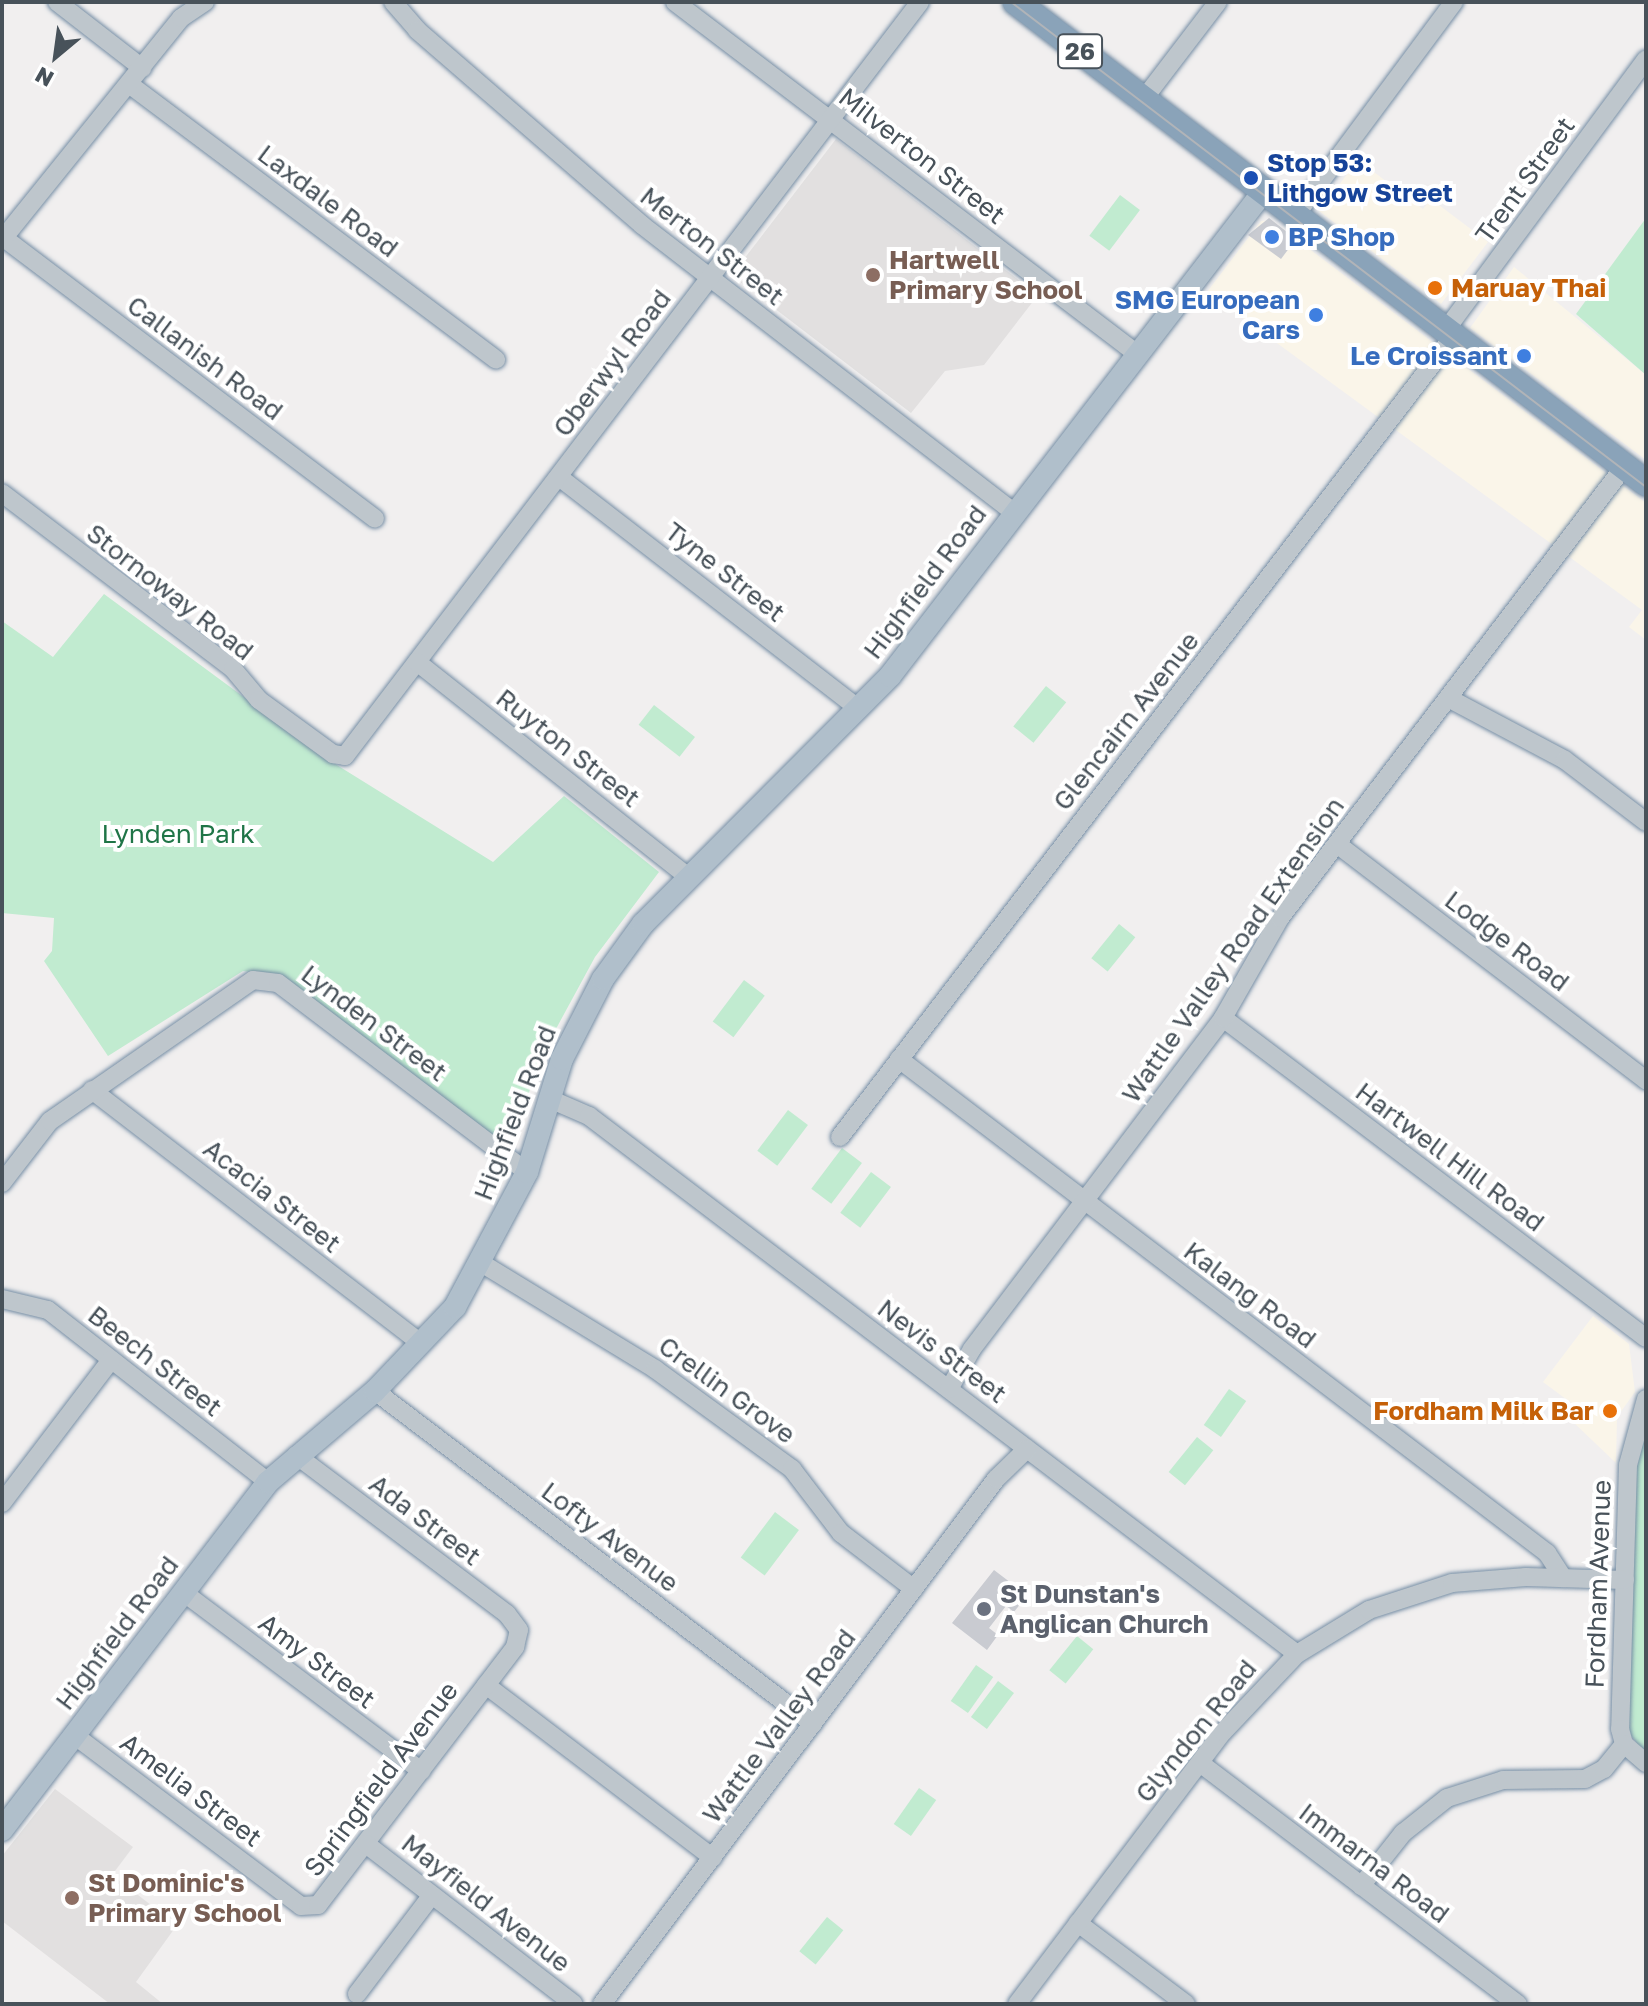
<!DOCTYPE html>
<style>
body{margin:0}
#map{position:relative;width:1648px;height:2006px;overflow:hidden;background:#f1efef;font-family:"Golos Text",sans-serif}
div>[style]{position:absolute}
.commercial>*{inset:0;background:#faf5e9}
.education>*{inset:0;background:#e2e0e0}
.green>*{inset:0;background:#c1ebd0;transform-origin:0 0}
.building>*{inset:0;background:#c9cbd1}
.roads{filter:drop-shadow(0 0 2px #768ea5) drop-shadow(0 0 2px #768ea5)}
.minor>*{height:18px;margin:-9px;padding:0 9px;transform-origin:9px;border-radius:9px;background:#bec6cc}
.major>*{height:22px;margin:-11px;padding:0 11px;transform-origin:11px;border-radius:11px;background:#b0bfcb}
.highway>*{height:26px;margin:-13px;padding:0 13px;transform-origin:13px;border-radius:13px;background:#8aa3b9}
.tram>*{height:2px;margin:-1px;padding:0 1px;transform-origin:1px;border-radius:1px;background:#b1b4b8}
.dots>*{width:22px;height:22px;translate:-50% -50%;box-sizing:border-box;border:4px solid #fff;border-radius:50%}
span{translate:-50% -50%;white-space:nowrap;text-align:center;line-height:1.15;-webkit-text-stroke:8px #fff;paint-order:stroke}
.shield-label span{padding:2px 6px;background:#fff;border:2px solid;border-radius:6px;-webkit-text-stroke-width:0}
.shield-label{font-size:24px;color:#48525a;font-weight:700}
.street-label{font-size:26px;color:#48525a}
.transit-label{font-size:26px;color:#164399;font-weight:700}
.left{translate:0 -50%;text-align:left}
.shop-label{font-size:26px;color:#366cbe;font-weight:700}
.right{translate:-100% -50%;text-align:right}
.education-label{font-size:26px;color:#785e54;font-weight:700}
.food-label{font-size:26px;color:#c56008;font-weight:700}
.park-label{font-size:26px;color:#1f7547}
.worship-label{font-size:26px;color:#5b616d;font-weight:700}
.frame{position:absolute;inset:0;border:4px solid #48525a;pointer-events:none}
.north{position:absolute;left:16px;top:16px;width:80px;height:80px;-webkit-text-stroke:6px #fff;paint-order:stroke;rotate:209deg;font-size:22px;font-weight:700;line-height:32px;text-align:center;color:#48525a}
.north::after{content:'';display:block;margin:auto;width:28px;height:36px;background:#48525a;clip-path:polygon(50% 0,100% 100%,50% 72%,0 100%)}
</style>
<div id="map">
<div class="commercial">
<div style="clip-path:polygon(1358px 160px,1423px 209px,1431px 199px,1488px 242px,1441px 304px,1319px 211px)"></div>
<div style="clip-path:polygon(1271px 220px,1646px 503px,1646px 640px,1629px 627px,1642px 610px,1207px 292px,1261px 221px)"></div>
<div style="clip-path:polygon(1514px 267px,1646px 375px,1646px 460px,1470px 328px)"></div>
<div style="clip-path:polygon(1593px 1316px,1629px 1344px,1635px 1392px,1617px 1417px,1616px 1463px,1572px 1421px,1578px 1408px,1543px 1382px)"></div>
</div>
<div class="education">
<div style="clip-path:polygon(836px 139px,1038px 295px,984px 365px,945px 371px,911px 413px,735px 278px,734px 272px)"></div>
<div style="clip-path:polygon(55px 1789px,133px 1847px,112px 1875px,177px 1925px,136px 1982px,163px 2004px,110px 2004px,2px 1921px,2px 1856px)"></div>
</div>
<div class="green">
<div style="left:1120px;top:195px;width:25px;height:51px;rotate:37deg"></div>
<div style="clip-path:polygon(1646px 218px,1646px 375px,1576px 314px)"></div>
<div style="clip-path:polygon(104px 594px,332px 762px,493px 862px,564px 796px,659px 872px,595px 957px,538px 1062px,512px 1150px,279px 976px,243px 971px,108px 1056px,44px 961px,52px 951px,54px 918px,2px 913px,2px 621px,53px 657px)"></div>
<div style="left:1046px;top:686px;width:26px;height:52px;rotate:39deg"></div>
<div style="left:654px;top:705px;width:52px;height:25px;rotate:38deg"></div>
<div style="left:1119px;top:924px;width:21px;height:44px;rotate:39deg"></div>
<div style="left:744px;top:980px;width:26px;height:52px;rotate:37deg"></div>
<div style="left:788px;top:1110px;width:25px;height:51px;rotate:37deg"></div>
<div style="left:842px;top:1148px;width:25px;height:51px;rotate:37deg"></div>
<div style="left:871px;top:1172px;width:25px;height:51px;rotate:37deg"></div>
<div style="left:1229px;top:1389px;width:21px;height:44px;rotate:35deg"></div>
<div style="clip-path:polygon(1646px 1433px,1646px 1754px,1628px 1732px,1635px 1474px)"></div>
<div style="left:1197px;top:1437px;width:21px;height:45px;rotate:39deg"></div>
<div style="left:775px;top:1512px;width:30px;height:57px;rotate:37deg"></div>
<div style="left:1077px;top:1636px;width:21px;height:44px;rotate:39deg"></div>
<div style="left:976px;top:1665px;width:21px;height:44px;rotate:35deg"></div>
<div style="left:998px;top:1681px;width:20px;height:45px;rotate:37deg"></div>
<div style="left:919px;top:1788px;width:21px;height:44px;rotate:35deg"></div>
<div style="left:827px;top:1917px;width:21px;height:44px;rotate:39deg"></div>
</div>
<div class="building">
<div style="clip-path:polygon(1269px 218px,1296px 239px,1281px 259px,1248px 235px)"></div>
<div style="clip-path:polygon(994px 1570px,1027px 1595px,1014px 1612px,1006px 1606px,989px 1628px,998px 1635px,987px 1650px,952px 1623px)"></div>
</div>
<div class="roads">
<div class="minor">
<div style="left:57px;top:2px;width:108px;rotate:37.8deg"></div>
<div style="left:393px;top:2px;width:37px;rotate:49deg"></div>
<div style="left:417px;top:30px;width:298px;rotate:40.9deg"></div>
<div style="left:642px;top:225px;width:470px;rotate:37.7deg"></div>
<div style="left:675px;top:2px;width:579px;rotate:37.29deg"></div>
<div style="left:129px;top:84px;width:459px;rotate:36.9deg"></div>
<div style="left:1143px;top:100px;width:123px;rotate:-52.6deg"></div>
<div style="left:1295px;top:216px;width:267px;rotate:-53.4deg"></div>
<div style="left:4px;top:238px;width:465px;rotate:37.1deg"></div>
<div style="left:2px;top:240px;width:285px;rotate:-51.1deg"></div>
<div style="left:181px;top:18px;width:29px;rotate:-34deg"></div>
<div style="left:1445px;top:331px;width:338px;rotate:-53.5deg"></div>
<div style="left:559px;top:477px;width:379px;rotate:37.7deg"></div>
<div style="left:2px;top:493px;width:290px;rotate:37.3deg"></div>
<div style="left:233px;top:669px;width:40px;rotate:50deg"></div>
<div style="left:259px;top:700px;width:92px;rotate:36.1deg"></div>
<div style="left:333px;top:754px;width:12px;rotate:9deg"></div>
<div style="left:345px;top:756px;width:948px;rotate:-52.67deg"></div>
<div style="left:417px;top:662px;width:343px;rotate:38.4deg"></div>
<div style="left:1448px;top:698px;width:132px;rotate:27.9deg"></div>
<div style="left:1565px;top:760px;width:102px;rotate:37.4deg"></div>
<div style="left:1337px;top:844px;width:389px;rotate:37.4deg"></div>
<div style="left:1223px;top:1018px;width:530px;rotate:37.11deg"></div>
<div style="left:899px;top:1059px;width:815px;rotate:37.32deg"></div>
<div style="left:1547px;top:1553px;width:30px;rotate:57deg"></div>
<div style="left:92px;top:1090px;width:415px;rotate:37.6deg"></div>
<div style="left:550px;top:1099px;width:43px;rotate:23.6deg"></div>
<div style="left:589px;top:1116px;width:889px;rotate:37.23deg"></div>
<div style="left:840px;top:1137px;width:1008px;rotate:-52.54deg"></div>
<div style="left:2px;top:1183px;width:78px;rotate:-52.3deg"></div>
<div style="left:50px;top:1121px;width:247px;rotate:-34.8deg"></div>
<div style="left:253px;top:980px;width:25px;rotate:7deg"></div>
<div style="left:278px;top:983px;width:313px;rotate:37.2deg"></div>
<div style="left:483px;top:1264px;width:202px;rotate:31.4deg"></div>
<div style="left:655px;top:1369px;width:170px;rotate:36.1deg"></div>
<div style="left:792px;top:1469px;width:81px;rotate:52.6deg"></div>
<div style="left:841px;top:1533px;width:92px;rotate:37.5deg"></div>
<div style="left:2px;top:1299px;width:47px;rotate:13.4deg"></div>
<div style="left:48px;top:1310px;width:279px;rotate:38deg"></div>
<div style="left:949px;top:1389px;width:46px;rotate:-60.1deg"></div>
<div style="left:972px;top:1349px;width:415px;rotate:-52.8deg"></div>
<div style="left:1223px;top:1018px;width:115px;rotate:-60.3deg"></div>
<div style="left:1280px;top:918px;width:567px;rotate:-52.67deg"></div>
<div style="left:375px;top:1391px;width:550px;rotate:37.24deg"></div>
<div style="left:1646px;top:1399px;width:68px;rotate:105.3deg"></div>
<div style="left:1628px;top:1465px;width:264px;rotate:91.7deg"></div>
<div style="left:1620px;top:1729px;width:16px;rotate:75deg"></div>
<div style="left:1624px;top:1744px;width:29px;rotate:41deg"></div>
<div style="left:2px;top:1503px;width:180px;rotate:-52.7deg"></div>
<div style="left:183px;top:1592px;width:298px;rotate:36.9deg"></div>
<div style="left:486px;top:1685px;width:285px;rotate:37.3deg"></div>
<div style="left:74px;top:1735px;width:284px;rotate:37deg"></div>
<div style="left:301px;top:1906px;width:17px;rotate:-3deg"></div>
<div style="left:318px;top:1905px;width:325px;rotate:-52.6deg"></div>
<div style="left:515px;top:1647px;width:17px;rotate:-77deg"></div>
<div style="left:519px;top:1630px;width:20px;rotate:-127deg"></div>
<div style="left:507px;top:1614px;width:264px;rotate:-143deg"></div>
<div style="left:1200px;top:1763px;width:399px;rotate:37.2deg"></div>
<div style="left:366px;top:1844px;width:262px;rotate:37.6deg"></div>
<div style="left:1361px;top:1886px;width:68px;rotate:-51.6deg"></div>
<div style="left:1403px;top:1833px;width:56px;rotate:-38.5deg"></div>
<div style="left:1447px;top:1798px;width:59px;rotate:-17.8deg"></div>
<div style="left:1503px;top:1780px;width:82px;rotate:-0.7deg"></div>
<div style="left:1585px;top:1779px;width:21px;rotate:-28deg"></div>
<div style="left:1604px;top:1769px;width:32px;rotate:-51deg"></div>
<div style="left:1078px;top:1923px;width:135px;rotate:36.9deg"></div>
<div style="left:357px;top:1994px;width:124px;rotate:-52.9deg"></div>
<div style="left:602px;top:2004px;width:656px;rotate:-53.11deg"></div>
<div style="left:996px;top:1479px;width:43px;rotate:-44.1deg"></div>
<div style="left:1017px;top:2004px;width:341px;rotate:-52.9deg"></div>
<div style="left:1223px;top:1732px;width:108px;rotate:-46.5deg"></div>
<div style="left:1297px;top:1654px;width:84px;rotate:-31.4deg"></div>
<div style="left:1369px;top:1610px;width:87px;rotate:-18deg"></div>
<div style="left:1452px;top:1583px;width:74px;rotate:-4.6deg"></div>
<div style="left:1526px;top:1577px;width:99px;rotate:1.7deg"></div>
</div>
<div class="major">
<div style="left:2px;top:1830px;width:438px;rotate:-52.6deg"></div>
<div style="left:268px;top:1482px;width:140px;rotate:-40.4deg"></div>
<div style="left:375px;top:1391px;width:116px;rotate:-46.4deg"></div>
<div style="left:455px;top:1307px;width:153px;rotate:-61.9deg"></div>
<div style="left:527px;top:1172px;width:118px;rotate:-72.8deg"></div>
<div style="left:562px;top:1059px;width:90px;rotate:-62.9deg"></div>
<div style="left:603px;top:979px;width:68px;rotate:-54deg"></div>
<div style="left:643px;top:924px;width:350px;rotate:-45.1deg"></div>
<div style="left:890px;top:676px;width:611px;rotate:-52.38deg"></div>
</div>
<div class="highway">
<div style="left:1016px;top:2px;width:793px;rotate:37.36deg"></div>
</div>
</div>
<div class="tram">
<div style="left:1011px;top:2px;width:799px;rotate:37.37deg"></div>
</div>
<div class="dots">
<div style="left:1251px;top:178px;background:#1a4fb4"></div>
<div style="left:1272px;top:237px;background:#3f7fe0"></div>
<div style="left:873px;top:275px;background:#8d6e63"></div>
<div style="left:1435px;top:288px;background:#e8710a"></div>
<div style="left:1316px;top:315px;background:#3f7fe0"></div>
<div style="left:1524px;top:356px;background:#3f7fe0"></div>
<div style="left:1610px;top:1411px;background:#e8710a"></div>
<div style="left:984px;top:1609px;background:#6b7280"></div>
<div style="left:72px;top:1898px;background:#8d6e63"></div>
</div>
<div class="shield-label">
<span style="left:1080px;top:51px">26</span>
</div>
<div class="street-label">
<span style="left:922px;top:156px;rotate:38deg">Milverton Street</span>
<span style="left:1525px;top:180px;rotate:-54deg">Trent Street</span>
<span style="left:328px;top:201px;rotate:37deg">Laxdale Road</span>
<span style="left:712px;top:246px;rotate:38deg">Merton Street</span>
<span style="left:205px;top:358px;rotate:37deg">Callanish Road</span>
<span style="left:612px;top:363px;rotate:-53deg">Oberwyl Road</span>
<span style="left:725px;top:572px;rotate:38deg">Tyne Street</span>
<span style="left:925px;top:582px;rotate:-53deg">Highfield Road</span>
<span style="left:170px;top:592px;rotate:38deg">Stornoway Road</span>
<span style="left:1126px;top:721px;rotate:-52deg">Glencairn Avenue</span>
<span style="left:568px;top:748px;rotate:38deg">Ruyton Street</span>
<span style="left:1507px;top:941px;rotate:37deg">Lodge Road</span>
<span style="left:1233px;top:950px;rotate:-55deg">Wattle Valley Road Extension</span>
<span style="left:374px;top:1023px;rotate:37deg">Lynden Street</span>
<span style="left:515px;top:1113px;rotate:-69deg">Highfield Road</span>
<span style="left:1450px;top:1157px;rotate:37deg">Hartwell Hill Road</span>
<span style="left:272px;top:1196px;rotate:38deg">Acacia Street</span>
<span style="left:1250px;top:1295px;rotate:37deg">Kalang Road</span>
<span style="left:942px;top:1351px;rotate:37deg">Nevis Street</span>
<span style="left:155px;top:1361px;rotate:38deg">Beech Street</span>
<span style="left:727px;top:1390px;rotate:36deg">Crellin Grove</span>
<span style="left:425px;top:1520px;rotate:37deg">Ada Street</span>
<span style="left:610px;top:1537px;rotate:37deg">Lofty Avenue</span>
<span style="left:1598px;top:1584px;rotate:-88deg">Fordham Avenue</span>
<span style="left:117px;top:1633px;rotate:-53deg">Highfield Road</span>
<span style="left:317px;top:1661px;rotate:37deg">Amy Street</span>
<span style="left:779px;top:1726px;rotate:-53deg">Wattle Valley Road</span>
<span style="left:1196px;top:1731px;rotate:-51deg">Glyndon Road</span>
<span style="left:381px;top:1779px;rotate:-53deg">Springfield Avenue</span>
<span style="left:191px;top:1790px;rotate:37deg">Amelia Street</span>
<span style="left:1374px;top:1863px;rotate:37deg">Immarna Road</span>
<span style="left:486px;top:1903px;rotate:38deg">Mayfield Avenue</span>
</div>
<div class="transit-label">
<span class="left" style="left:1267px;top:178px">Stop 53:<br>Lithgow Street</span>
</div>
<div class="shop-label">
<span class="left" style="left:1288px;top:237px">BP Shop</span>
<span class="right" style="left:1300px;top:315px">SMG European<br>Cars</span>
<span class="right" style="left:1508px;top:356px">Le Croissant</span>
</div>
<div class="education-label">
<span class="left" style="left:889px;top:275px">Hartwell<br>Primary School</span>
<span class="left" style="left:88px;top:1898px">St Dominic's<br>Primary School</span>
</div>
<div class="food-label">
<span class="left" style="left:1451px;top:288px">Maruay Thai</span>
<span class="right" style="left:1594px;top:1411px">Fordham Milk Bar</span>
</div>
<div class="park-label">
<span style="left:178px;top:834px">Lynden Park</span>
</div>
<div class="worship-label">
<span class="left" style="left:1000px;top:1609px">St Dunstan's<br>Anglican Church</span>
</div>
<div class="frame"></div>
<div class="north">N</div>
</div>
